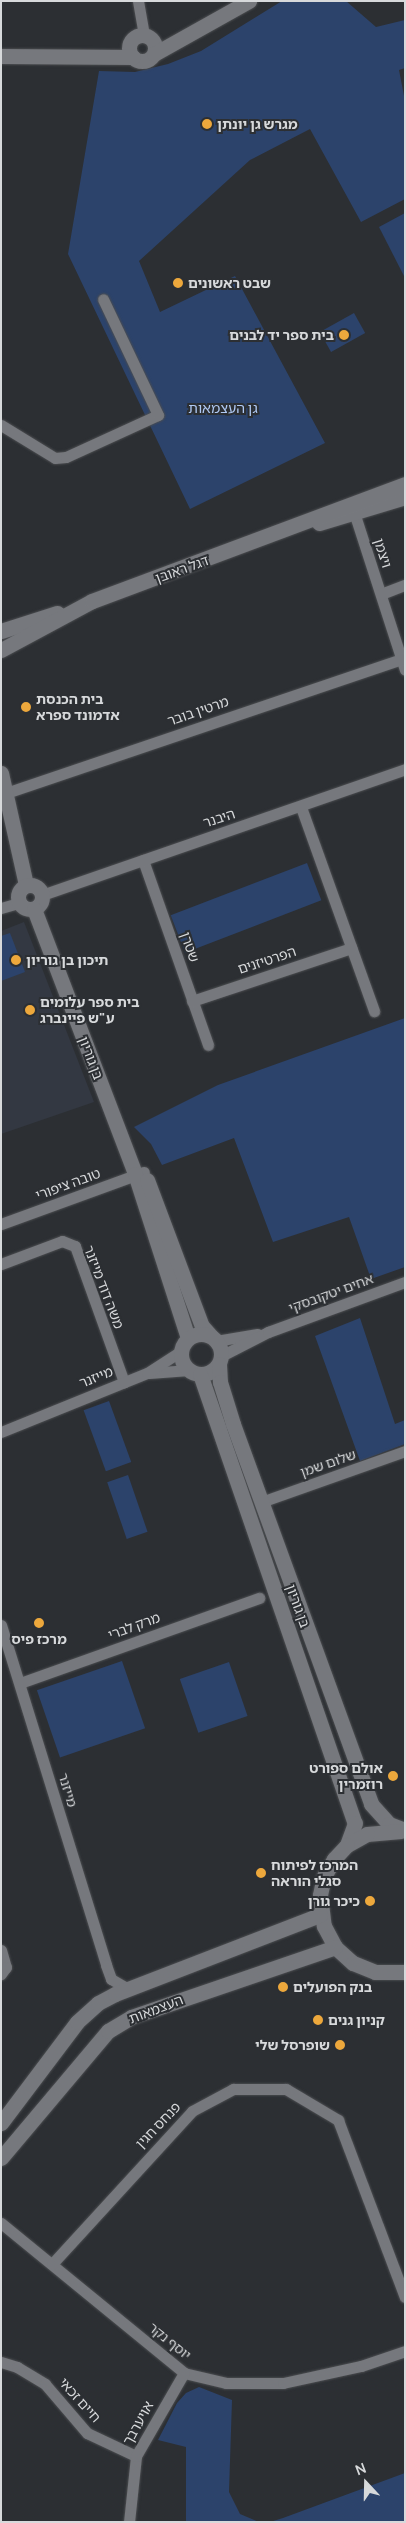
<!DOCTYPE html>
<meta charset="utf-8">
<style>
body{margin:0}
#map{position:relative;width:406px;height:2523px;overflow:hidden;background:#2c2f33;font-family:Manrope,"Noto Sans Hebrew",sans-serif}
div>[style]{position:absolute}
.built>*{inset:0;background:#333842}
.green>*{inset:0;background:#2c436b;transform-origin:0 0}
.roads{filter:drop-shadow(0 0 1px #4b4d50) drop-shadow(0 0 1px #4b4d50)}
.street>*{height:11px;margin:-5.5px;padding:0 5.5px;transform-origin:5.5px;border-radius:5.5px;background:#76787d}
.secondary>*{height:15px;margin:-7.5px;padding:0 7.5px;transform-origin:7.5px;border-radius:7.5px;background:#76787d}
.secondary>.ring{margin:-7.5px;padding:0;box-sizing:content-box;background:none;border:15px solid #76787d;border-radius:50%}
.dots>*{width:14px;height:14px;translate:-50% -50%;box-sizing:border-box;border:2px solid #2c2f33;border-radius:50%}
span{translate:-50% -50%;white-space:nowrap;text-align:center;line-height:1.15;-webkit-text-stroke:4px #2c2f33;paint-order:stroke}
.poi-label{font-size:14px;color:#d7d9db;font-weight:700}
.left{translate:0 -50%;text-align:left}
.right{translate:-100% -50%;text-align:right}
.park-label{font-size:14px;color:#b0caf5}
.street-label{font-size:14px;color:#d7d9db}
.frame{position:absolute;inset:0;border:2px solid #d7d9db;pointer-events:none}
.north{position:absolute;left:341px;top:2458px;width:50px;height:50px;-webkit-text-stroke:4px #2c2f33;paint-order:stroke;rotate:339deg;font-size:14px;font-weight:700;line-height:20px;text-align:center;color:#d7d9db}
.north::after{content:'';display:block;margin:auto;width:18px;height:22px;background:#d7d9db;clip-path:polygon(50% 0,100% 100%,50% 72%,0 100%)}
</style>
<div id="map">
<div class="built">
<div style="clip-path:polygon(24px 922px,94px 1102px,1px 1134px,1px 931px)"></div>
</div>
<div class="green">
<div style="clip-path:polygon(282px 1px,346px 1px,376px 27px,405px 20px,405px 68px,399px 70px,405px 101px,405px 199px,361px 222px,310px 129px,250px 160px,139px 261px,160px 312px,235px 276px,325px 443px,190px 509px,68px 254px,99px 71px,135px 72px,168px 64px,201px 51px)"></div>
<div style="clip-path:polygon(405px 213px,405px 275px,404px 276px,379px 227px)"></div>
<div style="left:354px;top:313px;width:23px;height:39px;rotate:61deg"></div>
<div style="left:307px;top:863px;width:40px;height:146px;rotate:69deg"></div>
<div style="clip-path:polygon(10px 933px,25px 972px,1px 981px,1px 936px)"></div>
<div style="clip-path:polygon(405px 1018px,405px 1267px,371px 1279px,349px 1217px,273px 1242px,234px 1138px,162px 1165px,151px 1144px,134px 1127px,218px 1085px)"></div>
<div style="clip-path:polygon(360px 1318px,395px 1424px,405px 1420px,405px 1444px,360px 1461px,315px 1336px)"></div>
<div style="left:109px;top:1401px;width:65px;height:27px;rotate:70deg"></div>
<div style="left:128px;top:1475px;width:60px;height:22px;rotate:71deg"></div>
<div style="left:122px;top:1661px;width:71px;height:90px;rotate:71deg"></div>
<div style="left:229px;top:1662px;width:57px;height:52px;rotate:71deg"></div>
<div style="clip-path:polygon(199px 2387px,232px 2400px,229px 2492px,240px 2514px,259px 2522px,186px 2522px,186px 2447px,158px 2440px,177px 2403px,186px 2393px)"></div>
<div style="clip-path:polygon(405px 2473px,405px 2522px,270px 2522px,283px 2518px)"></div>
</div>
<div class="roads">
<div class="street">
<div style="left:138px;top:1px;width:35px;rotate:80deg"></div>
<div style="left:1px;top:425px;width:63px;rotate:31.4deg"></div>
<div style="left:55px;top:458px;width:11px;rotate:-5deg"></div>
<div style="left:66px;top:457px;width:101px;rotate:-24.5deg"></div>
<div style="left:158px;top:415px;width:128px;rotate:-115.4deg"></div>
<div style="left:352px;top:506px;width:172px;rotate:72.1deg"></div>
<div style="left:381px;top:594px;width:26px;rotate:-21deg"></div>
<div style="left:6px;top:793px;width:417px;rotate:-18.7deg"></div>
<div style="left:301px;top:807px;width:217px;rotate:70.3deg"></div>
<div style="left:143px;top:860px;width:196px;rotate:70.6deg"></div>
<div style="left:42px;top:895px;width:384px;rotate:-19.1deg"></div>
<div style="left:1px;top:908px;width:19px;rotate:-16deg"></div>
<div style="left:192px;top:1001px;width:168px;rotate:-18.4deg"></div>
<div style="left:1px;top:1224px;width:152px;rotate:-20deg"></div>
<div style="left:1px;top:1264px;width:65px;rotate:-20.7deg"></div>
<div style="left:62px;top:1241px;width:14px;rotate:21deg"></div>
<div style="left:75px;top:1246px;width:145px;rotate:70.2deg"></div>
<div style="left:216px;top:1341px;width:42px;rotate:-9.7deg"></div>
<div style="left:221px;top:1356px;width:53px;rotate:-27.1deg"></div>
<div style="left:268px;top:1332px;width:146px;rotate:-20.1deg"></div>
<div style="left:149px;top:1373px;width:40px;rotate:-4.3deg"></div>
<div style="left:1px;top:1432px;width:157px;rotate:-22deg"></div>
<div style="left:147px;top:1373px;width:40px;rotate:-32.9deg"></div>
<div style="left:261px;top:1502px;width:153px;rotate:-19.5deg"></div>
<div style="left:1px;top:1625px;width:356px;rotate:72.8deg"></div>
<div style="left:106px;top:1965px;width:15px;rotate:70deg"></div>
<div style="left:111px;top:1979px;width:20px;rotate:30deg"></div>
<div style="left:20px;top:1683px;width:254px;rotate:-19.6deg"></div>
<div style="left:1px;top:1950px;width:18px;rotate:74deg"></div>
<div style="left:6px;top:1967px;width:9px;rotate:126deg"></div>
<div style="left:1px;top:2223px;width:237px;rotate:39.3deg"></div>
<div style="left:184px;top:2373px;width:43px;rotate:13.4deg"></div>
<div style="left:226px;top:2383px;width:57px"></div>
<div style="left:283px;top:2383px;width:80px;rotate:-12.3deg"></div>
<div style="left:361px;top:2366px;width:46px;rotate:-18.8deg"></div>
<div style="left:52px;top:2264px;width:207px;rotate:-47.5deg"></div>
<div style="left:192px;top:2111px;width:47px;rotate:-28.2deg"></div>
<div style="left:233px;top:2089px;width:53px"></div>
<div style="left:286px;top:2089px;width:61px;rotate:30.8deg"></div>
<div style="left:338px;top:2120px;width:189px;rotate:69.3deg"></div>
<div style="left:1px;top:2362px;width:17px;rotate:17deg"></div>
<div style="left:17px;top:2367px;width:33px;rotate:31deg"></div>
<div style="left:45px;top:2384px;width:65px;rotate:49.4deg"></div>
<div style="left:87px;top:2433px;width:54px;rotate:25.1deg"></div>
<div style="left:129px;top:2522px;width:66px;rotate:-83.9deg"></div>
<div style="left:136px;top:2456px;width:96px;rotate:-60deg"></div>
</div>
<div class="secondary">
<div class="ring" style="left:129px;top:35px;width:11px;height:11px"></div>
<div style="left:154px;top:54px;width:109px;rotate:-29.2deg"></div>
<div style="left:1px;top:56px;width:132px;rotate:0.4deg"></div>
<div style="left:319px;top:523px;width:90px;rotate:-16.8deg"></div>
<div style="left:1px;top:631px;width:59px;rotate:-17.8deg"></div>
<div style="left:1px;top:650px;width:103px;rotate:-28.3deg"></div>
<div style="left:92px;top:601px;width:334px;rotate:-20.5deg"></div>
<div style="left:1px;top:773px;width:115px;rotate:77.4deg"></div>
<div class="ring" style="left:18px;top:885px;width:9px;height:9px"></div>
<div style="left:34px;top:909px;width:284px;rotate:69.1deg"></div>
<div style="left:135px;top:1174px;width:172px;rotate:72.1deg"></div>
<div style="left:147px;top:1180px;width:156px;rotate:69.4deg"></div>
<div style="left:202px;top:1326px;width:13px;rotate:48deg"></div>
<div class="ring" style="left:181px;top:1334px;width:25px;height:25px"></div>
<div style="left:219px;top:1364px;width:18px;rotate:87deg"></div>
<div style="left:220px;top:1382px;width:44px;rotate:72.8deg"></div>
<div style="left:233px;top:1424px;width:404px;rotate:70deg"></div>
<div style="left:371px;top:1804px;width:27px;rotate:48deg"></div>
<div style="left:389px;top:1824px;width:17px;rotate:21deg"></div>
<div style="left:200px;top:1374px;width:475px;rotate:71deg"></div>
<div style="left:355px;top:1823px;width:23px;rotate:110deg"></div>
<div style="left:401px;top:1831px;width:34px;rotate:175deg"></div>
<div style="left:367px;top:1834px;width:23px;rotate:151deg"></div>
<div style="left:347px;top:1845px;width:19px;rotate:133deg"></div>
<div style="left:334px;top:1859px;width:20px;rotate:120deg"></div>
<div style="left:324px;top:1876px;width:19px;rotate:102deg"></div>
<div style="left:320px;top:1895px;width:31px;rotate:83deg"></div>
<div style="left:324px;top:1926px;width:24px;rotate:62deg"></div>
<div style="left:335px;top:1947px;width:24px;rotate:42deg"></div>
<div style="left:353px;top:1963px;width:24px;rotate:22deg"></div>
<div style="left:375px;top:1972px;width:30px"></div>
<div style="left:1px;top:2123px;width:126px;rotate:-53deg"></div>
<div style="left:77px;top:2022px;width:28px;rotate:-42deg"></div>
<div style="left:98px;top:2003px;width:19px;rotate:-28deg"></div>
<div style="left:115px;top:1994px;width:220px;rotate:-21.1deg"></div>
<div style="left:1px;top:2158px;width:166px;rotate:-49.9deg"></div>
<div style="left:108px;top:2031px;width:27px;rotate:-31deg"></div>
<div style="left:131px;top:2017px;width:216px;rotate:-18.9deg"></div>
</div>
</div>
<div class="dots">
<div style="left:207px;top:124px;background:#eda83c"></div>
<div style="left:178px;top:283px;background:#eda83c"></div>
<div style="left:344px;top:335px;background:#eda83c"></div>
<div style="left:26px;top:707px;background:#eda83c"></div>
<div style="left:16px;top:960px;background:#eda83c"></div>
<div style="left:30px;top:1010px;background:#eda83c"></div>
<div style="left:39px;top:1623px;background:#eda83c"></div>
<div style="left:393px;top:1776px;background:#eda83c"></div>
<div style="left:261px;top:1873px;background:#eda83c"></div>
<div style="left:370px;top:1901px;background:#eda83c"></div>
<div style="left:283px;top:1987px;background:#eda83c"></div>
<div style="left:318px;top:2020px;background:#eda83c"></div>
<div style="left:340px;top:2045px;background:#eda83c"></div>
</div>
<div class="poi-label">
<span class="left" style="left:217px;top:124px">מגרש גן יונתן</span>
<span class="left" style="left:188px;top:283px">שבט ראשונים</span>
<span class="right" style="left:334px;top:335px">בית ספר יד לבנים</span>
<span class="left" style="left:36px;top:707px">בית הכנסת<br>אדמונד ספרא</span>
<span class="left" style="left:26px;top:960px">תיכון בן גוריון</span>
<span class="left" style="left:40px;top:1010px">בית ספר עלומים<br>ע"ש פיינברג</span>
<span style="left:39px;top:1639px">מרכז פיס</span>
<span class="right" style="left:383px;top:1776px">אולם ספורט<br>רוזמרין</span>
<span class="left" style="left:271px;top:1873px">המרכז לפיתוח<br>סגלי הוראה</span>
<span class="right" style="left:360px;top:1901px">כיכר גורן</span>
<span class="left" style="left:293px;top:1987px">בנק הפועלים</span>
<span class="left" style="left:328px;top:2020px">קניון גנים</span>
<span class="right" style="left:330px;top:2045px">שופרסל שלי</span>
</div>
<div class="park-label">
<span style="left:223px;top:408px">גן העצמאות</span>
</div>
<div class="street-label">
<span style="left:383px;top:553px;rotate:72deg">ויצמן</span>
<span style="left:182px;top:569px;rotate:-20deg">דגל ראובן</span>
<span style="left:198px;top:711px;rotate:-19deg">מרטין בובר</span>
<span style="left:219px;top:818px;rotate:-18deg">היבנר</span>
<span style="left:190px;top:947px;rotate:71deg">שטרן</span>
<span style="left:267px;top:960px;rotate:-18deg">הפרטיזנים</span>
<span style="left:91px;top:1058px;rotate:69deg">בן גוריון</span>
<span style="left:68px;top:1184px;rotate:-20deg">טובה ציפורי</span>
<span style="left:104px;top:1287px;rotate:69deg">משה דוד מייזנר</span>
<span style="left:331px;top:1293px;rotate:-20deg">אחים יטקובסקי</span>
<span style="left:96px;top:1377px;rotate:-22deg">מייזנר</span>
<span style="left:328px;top:1463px;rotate:-19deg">שלום שמן</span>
<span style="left:298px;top:1606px;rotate:70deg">בן גוריון</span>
<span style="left:134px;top:1626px;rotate:-20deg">מרק לברי</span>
<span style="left:68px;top:1790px;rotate:73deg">מייזנר</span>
<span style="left:156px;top:2009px;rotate:-21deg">העצמאות</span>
<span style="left:158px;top:2125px;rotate:-46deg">פנחס חגין</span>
<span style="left:170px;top:2341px;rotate:39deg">יוסף נקר</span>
<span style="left:80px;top:2400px;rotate:48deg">חיים זכאי</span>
<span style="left:138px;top:2423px;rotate:-61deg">אויערבך</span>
</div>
<div class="frame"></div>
<div class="north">N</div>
</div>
